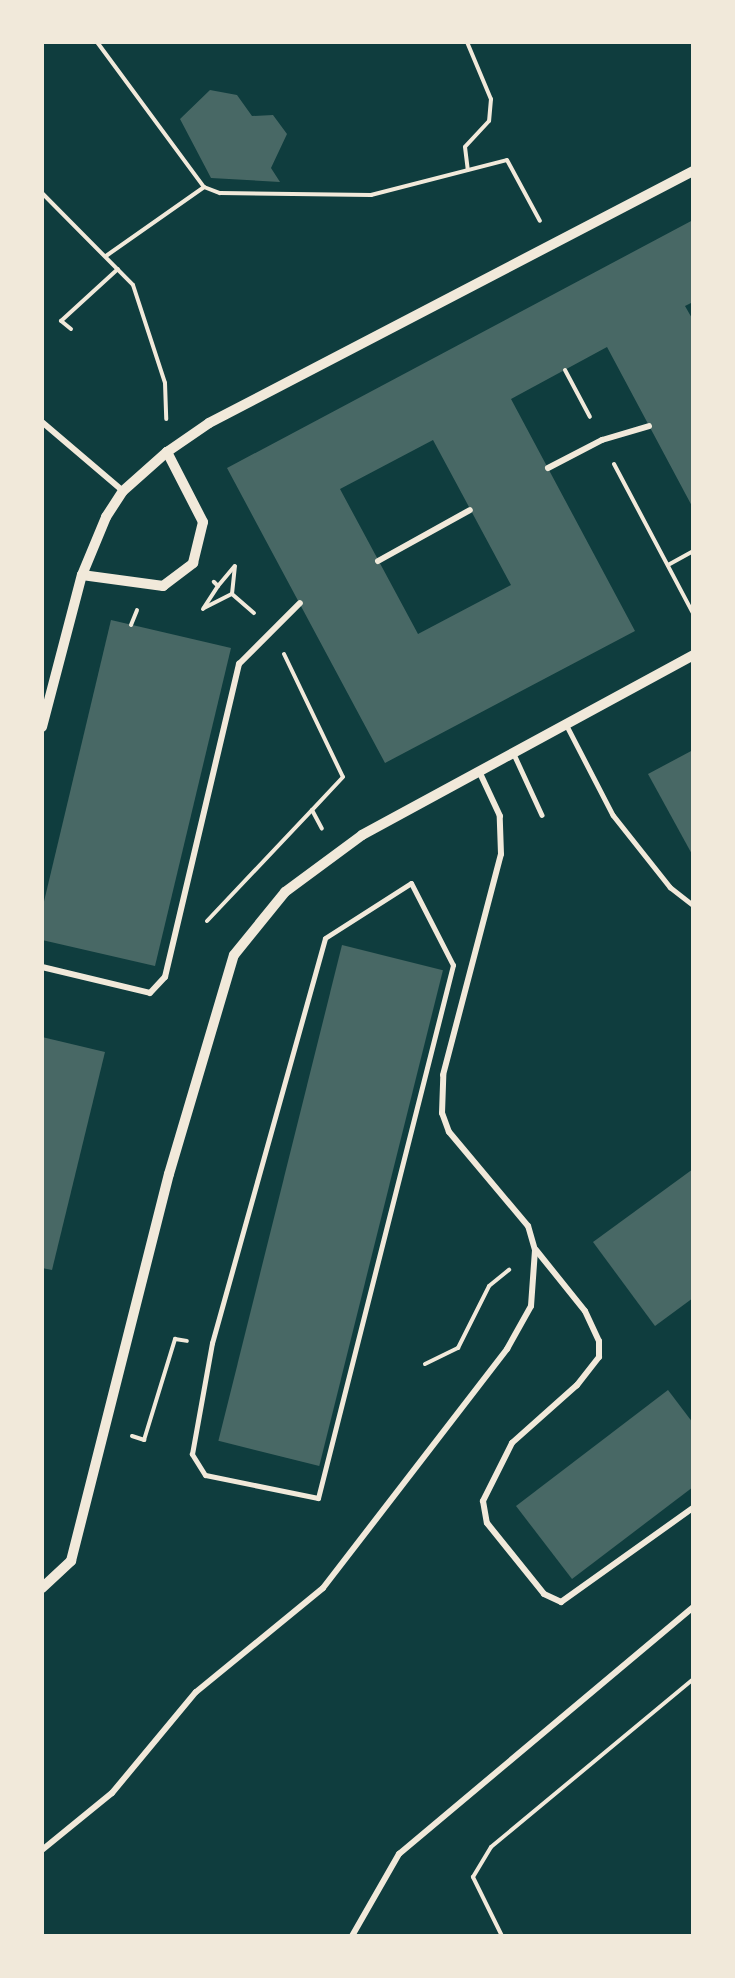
<!DOCTYPE html>
<style>
body{margin:0}
#map{position:relative;width:735px;height:1978px;overflow:hidden;background:#0f3d3e;font-family:"DejaVu Sans",sans-serif}
div>[style]{position:absolute}
.building>*{inset:0;background:#486865;transform-origin:0 0}
.path>*{height:4px;margin:-2px;padding:0 2px;transform-origin:2px;border-radius:2px;background:#f1e9da}
.service>*{height:4.5px;margin:-2.25px;padding:0 2.25px;transform-origin:2.25px;border-radius:2.25px;background:#f1e9da}
.pedestrian>*{height:5px;margin:-2.5px;padding:0 2.5px;transform-origin:2.5px;border-radius:2.5px;background:#f1e9da}
.minor>*{height:6px;margin:-3px;padding:0 3px;transform-origin:3px;border-radius:3px;background:#f1e9da}
.tertiary>*{height:10px;margin:-5px;padding:0 5px;transform-origin:5px;border-radius:5px;background:#f1e9da}
span{translate:-50% -50%;white-space:nowrap;text-align:center;line-height:1.15;-webkit-text-stroke:6px #f1e9da;paint-order:stroke}
.frame{position:absolute;inset:0;border:44px solid #f1e9da;pointer-events:none}
</style>
<div id="map">
<div class="building">
<div style="clip-path:polygon(210px 90px,237px 95px,252px 116px,273px 115px,287px 134px,271px 168px,280px 182px,211px 178px,180px 119px)"></div>
<div style="clip-path:polygon(evenodd,693px 220px,693px 302px,685px 306px,693px 320px,693px 508px,607px 347px,511px 399px,635px 631px,385px 763px,227px 468px,693px 220px,433px 440px,511px 585px,418px 634px,340px 489px,433px 440px)"></div>
<div style="clip-path:polygon(111px 620px,231px 648px,155px 966px,42px 940px,42px 910px)"></div>
<div style="clip-path:polygon(693px 750px,693px 856px,648px 774px)"></div>
<div style="left:342px;top:945px;width:104px;height:511px;rotate:14deg"></div>
<div style="clip-path:polygon(42px 1037px,105px 1052px,52px 1270px,42px 1268px)"></div>
<div style="clip-path:polygon(693px 1169px,693px 1298px,655px 1326px,593px 1242px)"></div>
<div style="clip-path:polygon(668px 1390px,693px 1423px,693px 1487px,572px 1579px,516px 1506px)"></div>
</div>
<div class="path">
<div style="left:97px;top:42px;width:180px;rotate:53.6deg"></div>
<div style="left:204px;top:187px;width:17px;rotate:21deg"></div>
<div style="left:220px;top:193px;width:151px;rotate:0.8deg"></div>
<div style="left:371px;top:195px;width:140px;rotate:-14.4deg"></div>
<div style="left:507px;top:160px;width:69px;rotate:61.6deg"></div>
<div style="left:467px;top:42px;width:62px;rotate:67.2deg"></div>
<div style="left:491px;top:99px;width:22px;rotate:95deg"></div>
<div style="left:489px;top:121px;width:35px;rotate:133deg"></div>
<div style="left:465px;top:147px;width:23px;rotate:83deg"></div>
<div style="left:42px;top:193px;width:129px;rotate:45.3deg"></div>
<div style="left:133px;top:285px;width:103px;rotate:71.9deg"></div>
<div style="left:165px;top:383px;width:36px;rotate:88deg"></div>
<div style="left:106px;top:256px;width:120px;rotate:-35.1deg"></div>
<div style="left:71px;top:329px;width:13px;rotate:-141deg"></div>
<div style="left:61px;top:321px;width:77px;rotate:-42.4deg"></div>
<div style="left:565px;top:370px;width:53px;rotate:62deg"></div>
<div style="left:614px;top:464px;width:169px;rotate:62.1deg"></div>
<div style="left:668px;top:565px;width:29px;rotate:-29deg"></div>
<div style="left:218px;top:586px;width:26px;rotate:-50deg"></div>
<div style="left:232px;top:594px;width:29px;rotate:41deg"></div>
<div style="left:232px;top:594px;width:28px;rotate:-84deg"></div>
<div style="left:204px;top:608px;width:31px;rotate:-27deg"></div>
<div style="left:203px;top:609px;width:27px;rotate:-57deg"></div>
<div style="left:218px;top:586px;width:6px;rotate:-135deg"></div>
<div style="left:131px;top:625px;width:16px;rotate:-68deg"></div>
<div style="left:284px;top:654px;width:136px;rotate:64.4deg"></div>
<div style="left:343px;top:777px;width:45px;rotate:133.2deg"></div>
<div style="left:312px;top:810px;width:21px;rotate:62deg"></div>
<div style="left:207px;top:921px;width:153px;rotate:-46.6deg"></div>
<div style="left:425px;top:1364px;width:37px;rotate:-26deg"></div>
<div style="left:458px;top:1348px;width:69px;rotate:-63.4deg"></div>
<div style="left:489px;top:1286px;width:26px;rotate:-39deg"></div>
<div style="left:132px;top:1436px;width:13px;rotate:18deg"></div>
<div style="left:144px;top:1440px;width:106px;rotate:-72.9deg"></div>
<div style="left:175px;top:1339px;width:12px;rotate:9deg"></div>
<div style="left:502px;top:1936px;width:66px;rotate:-116.2deg"></div>
<div style="left:473px;top:1877px;width:35px;rotate:-59deg"></div>
<div style="left:491px;top:1847px;width:263px;rotate:-39.7deg"></div>
</div>
<div class="service">
<div style="left:566px;top:724px;width:102px;rotate:62.7deg"></div>
<div style="left:613px;top:815px;width:92px;rotate:51.6deg"></div>
<div style="left:670px;top:887px;width:29px;rotate:38deg"></div>
<div style="left:513px;top:752px;width:69px;rotate:65.3deg"></div>
</div>
<div class="pedestrian">
<div style="left:411px;top:883px;width:92px;rotate:62.9deg"></div>
<div style="left:453px;top:965px;width:550px;rotate:104.21deg"></div>
<div style="left:318px;top:1498px;width:115px;rotate:-168.5deg"></div>
<div style="left:205px;top:1475px;width:25px;rotate:-122deg"></div>
<div style="left:192px;top:1454px;width:113px;rotate:-79.8deg"></div>
<div style="left:212px;top:1343px;width:420px;rotate:-74.4deg"></div>
<div style="left:325px;top:938px;width:102px;rotate:-32.6deg"></div>
</div>
<div class="minor">
<div style="left:42px;top:422px;width:106px;rotate:40.4deg"></div>
<div style="left:548px;top:468px;width:61px;rotate:-27.4deg"></div>
<div style="left:602px;top:440px;width:49px;rotate:-16.6deg"></div>
<div style="left:378px;top:561px;width:105px;rotate:-29deg"></div>
<div style="left:42px;top:967px;width:111px;rotate:13.5deg"></div>
<div style="left:150px;top:993px;width:22px;rotate:-47deg"></div>
<div style="left:165px;top:977px;width:322px;rotate:-76.7deg"></div>
<div style="left:239px;top:664px;width:86px;rotate:-45deg"></div>
<div style="left:536px;top:1250px;width:78px;rotate:51.2deg"></div>
<div style="left:585px;top:1311px;width:33px;rotate:65deg"></div>
<div style="left:599px;top:1341px;width:16px;rotate:90deg"></div>
<div style="left:599px;top:1357px;width:36px;rotate:128deg"></div>
<div style="left:577px;top:1385px;width:87px;rotate:138.3deg"></div>
<div style="left:512px;top:1443px;width:65px;rotate:116.6deg"></div>
<div style="left:483px;top:1501px;width:22px;rotate:80deg"></div>
<div style="left:487px;top:1523px;width:91px;rotate:51.2deg"></div>
<div style="left:544px;top:1594px;width:19px;rotate:25deg"></div>
<div style="left:561px;top:1602px;width:162px;rotate:-35.5deg"></div>
<div style="left:42px;top:1850px;width:90px;rotate:-39.2deg"></div>
<div style="left:112px;top:1793px;width:131px;rotate:-50.3deg"></div>
<div style="left:196px;top:1692px;width:164px;rotate:-39.3deg"></div>
<div style="left:323px;top:1588px;width:302px;rotate:-52.4deg"></div>
<div style="left:507px;top:1349px;width:49px;rotate:-60.8deg"></div>
<div style="left:531px;top:1306px;width:56px;rotate:-85.9deg"></div>
<div style="left:535px;top:1250px;width:25px;rotate:-106deg"></div>
<div style="left:528px;top:1226px;width:123px;rotate:-130deg"></div>
<div style="left:449px;top:1132px;width:20px;rotate:-110deg"></div>
<div style="left:442px;top:1113px;width:38px;rotate:-88deg"></div>
<div style="left:443px;top:1075px;width:228px;rotate:-75.3deg"></div>
<div style="left:501px;top:854px;width:38px;rotate:-92deg"></div>
<div style="left:500px;top:816px;width:50px;rotate:-115deg"></div>
<div style="left:352px;top:1936px;width:95px;rotate:-60.2deg"></div>
<div style="left:399px;top:1854px;width:384px;rotate:-40deg"></div>
</div>
<div class="tertiary">
<div style="left:82px;top:575px;width:82px;rotate:7.7deg"></div>
<div style="left:163px;top:586px;width:38px;rotate:-37deg"></div>
<div style="left:193px;top:563px;width:42px;rotate:-76.3deg"></div>
<div style="left:203px;top:522px;width:79px;rotate:-117.2deg"></div>
<div style="left:42px;top:727px;width:157px;rotate:-75.3deg"></div>
<div style="left:82px;top:575px;width:63px;rotate:-67.5deg"></div>
<div style="left:106px;top:517px;width:31px;rotate:-57deg"></div>
<div style="left:123px;top:491px;width:59px;rotate:-41.6deg"></div>
<div style="left:167px;top:452px;width:51px;rotate:-34.6deg"></div>
<div style="left:209px;top:423px;width:546px;rotate:-27.5deg"></div>
<div style="left:42px;top:1588px;width:40px;rotate:-43deg"></div>
<div style="left:71px;top:1561px;width:399px;rotate:-75.8deg"></div>
<div style="left:169px;top:1174px;width:228px;rotate:-73.5deg"></div>
<div style="left:234px;top:955px;width:81px;rotate:-51deg"></div>
<div style="left:285px;top:892px;width:96px;rotate:-36.5deg"></div>
<div style="left:362px;top:835px;width:377px;rotate:-28.5deg"></div>
</div>
<div class="frame"></div>
</div>
